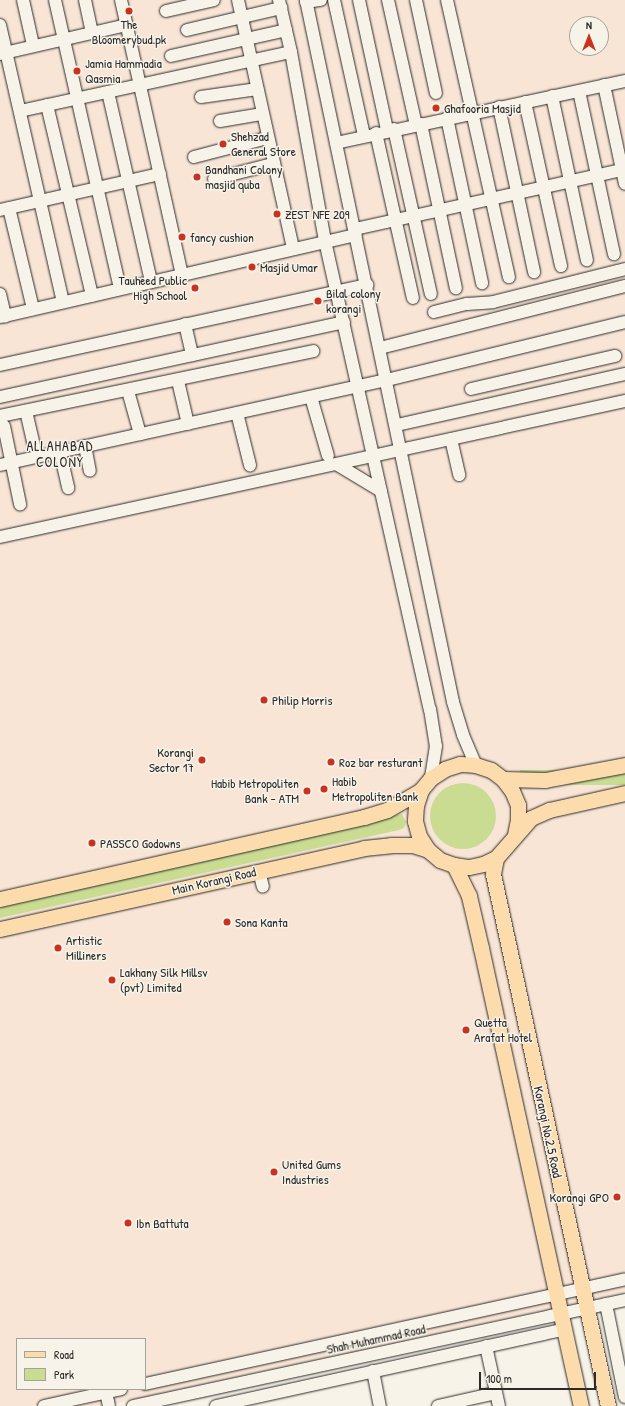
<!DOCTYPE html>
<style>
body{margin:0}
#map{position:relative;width:625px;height:1406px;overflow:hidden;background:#f7f3e8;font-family:"Patrick Hand",sans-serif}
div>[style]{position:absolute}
.built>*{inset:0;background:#f8e5d6}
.green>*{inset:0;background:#c9dc91;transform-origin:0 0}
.round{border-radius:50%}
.roads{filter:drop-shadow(0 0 1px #2b2b2b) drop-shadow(0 0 1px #2b2b2b)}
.minor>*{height:12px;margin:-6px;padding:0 6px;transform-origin:6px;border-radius:6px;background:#f7f3e8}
.major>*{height:15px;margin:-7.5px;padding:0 7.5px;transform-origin:7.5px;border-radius:7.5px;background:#fcdcac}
.dots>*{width:11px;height:11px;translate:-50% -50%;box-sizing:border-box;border:2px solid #f7f3e8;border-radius:50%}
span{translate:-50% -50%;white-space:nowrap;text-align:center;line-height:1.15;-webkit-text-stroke:3px #f7f3e8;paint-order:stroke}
.poi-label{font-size:13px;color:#2b2b2b}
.left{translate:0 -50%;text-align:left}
.right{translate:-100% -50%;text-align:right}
.street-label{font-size:13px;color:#2b2b2b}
.neighbourhood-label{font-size:14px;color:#2b2b2b;letter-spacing:1px}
.legend{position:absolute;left:16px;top:1338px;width:130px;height:52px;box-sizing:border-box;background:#f7f3e8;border:1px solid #a5a39c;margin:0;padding:5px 7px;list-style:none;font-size:12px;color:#2b2b2b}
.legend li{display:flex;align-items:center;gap:8px;height:20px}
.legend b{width:20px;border:1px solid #a5a39c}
.north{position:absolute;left:569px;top:16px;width:40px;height:40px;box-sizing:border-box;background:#f7f3e8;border:1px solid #a5a39c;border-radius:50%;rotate:0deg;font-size:11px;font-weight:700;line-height:16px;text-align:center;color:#2b2b2b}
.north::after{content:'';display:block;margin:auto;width:14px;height:18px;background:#c8321e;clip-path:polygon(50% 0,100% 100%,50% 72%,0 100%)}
.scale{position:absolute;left:479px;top:1372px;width:117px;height:18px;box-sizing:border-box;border:2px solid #2b2b2b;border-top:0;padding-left:5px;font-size:12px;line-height:14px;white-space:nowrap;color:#2b2b2b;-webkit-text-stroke:3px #f7f3e8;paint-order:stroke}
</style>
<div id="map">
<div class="built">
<div style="clip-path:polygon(evenodd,0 0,625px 0,625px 1293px,103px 1406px,0 1406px,0 0,577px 24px,601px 24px,601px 48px,577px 48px,577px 24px,0 0,17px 1339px,145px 1339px,145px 1389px,17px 1389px,17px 1339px)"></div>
</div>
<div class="green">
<div style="left:625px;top:770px;width:15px;height:105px;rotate:90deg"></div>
<div class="round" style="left:430px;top:783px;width:66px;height:66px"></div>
<div style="clip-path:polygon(402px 814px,406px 822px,404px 828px,399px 830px,0 918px,0 905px)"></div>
</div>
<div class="roads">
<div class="minor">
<div style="left:23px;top:0;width:46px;rotate:77.5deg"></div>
<div style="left:55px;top:0;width:296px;rotate:77.3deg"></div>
<div style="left:85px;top:0;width:33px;rotate:78deg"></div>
<div style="left:121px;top:0;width:282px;rotate:77.5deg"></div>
<div style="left:238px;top:0;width:255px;rotate:77.5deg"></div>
<div style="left:279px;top:0;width:53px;rotate:77deg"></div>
<div style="left:291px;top:52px;width:192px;rotate:79.8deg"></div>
<div style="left:325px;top:241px;width:480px;rotate:77.4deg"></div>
<div style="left:430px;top:709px;width:37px;rotate:81deg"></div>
<div style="left:436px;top:746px;width:32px;rotate:99deg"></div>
<div style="left:306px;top:0;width:717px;rotate:78.17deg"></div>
<div style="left:453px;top:702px;width:34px;rotate:73deg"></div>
<div style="left:463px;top:735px;width:33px;rotate:67deg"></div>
<div style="left:334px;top:0;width:138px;rotate:77.5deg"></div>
<div style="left:359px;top:0;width:133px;rotate:77.8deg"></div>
<div style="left:388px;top:0;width:128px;rotate:77.4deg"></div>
<div style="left:416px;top:0;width:95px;rotate:77.9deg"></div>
<div style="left:447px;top:0;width:284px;rotate:77.4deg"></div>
<div style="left:306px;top:2px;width:15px;rotate:-8deg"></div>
<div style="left:166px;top:11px;width:49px;rotate:-12.9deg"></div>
<div style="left:0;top:25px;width:284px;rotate:77.2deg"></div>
<div style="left:187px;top:30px;width:97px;rotate:-13.2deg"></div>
<div style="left:0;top:54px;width:130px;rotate:-12.9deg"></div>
<div style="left:171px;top:56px;width:118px;rotate:-12.7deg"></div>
<div style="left:604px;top:85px;width:101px;rotate:78deg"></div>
<div style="left:579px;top:91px;width:167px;rotate:77.9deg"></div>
<div style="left:108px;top:92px;width:195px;rotate:77.2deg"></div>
<div style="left:552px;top:96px;width:168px;rotate:78deg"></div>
<div style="left:201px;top:97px;width:57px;rotate:-8.1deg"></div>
<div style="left:525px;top:102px;width:168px;rotate:77.6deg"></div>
<div style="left:47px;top:105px;width:196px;rotate:76.7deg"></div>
<div style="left:499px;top:107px;width:169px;rotate:78deg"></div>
<div style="left:20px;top:111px;width:277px;rotate:-12.3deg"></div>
<div style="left:447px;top:118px;width:169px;rotate:78deg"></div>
<div style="left:220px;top:121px;width:43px;rotate:-9.5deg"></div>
<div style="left:421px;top:124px;width:168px;rotate:78deg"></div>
<div style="left:394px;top:129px;width:169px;rotate:77.4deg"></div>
<div style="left:376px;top:133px;width:169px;rotate:77.4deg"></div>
<div style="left:336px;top:143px;width:296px;rotate:-12.1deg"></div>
<div style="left:194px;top:157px;width:75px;rotate:-14.6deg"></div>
<div style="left:214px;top:179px;width:61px;rotate:-14.3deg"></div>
<div style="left:9px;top:208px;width:104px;rotate:76.6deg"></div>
<div style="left:0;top:210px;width:164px;rotate:-12.7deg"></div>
<div style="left:355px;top:229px;width:277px;rotate:-12.5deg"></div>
<div style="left:0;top:294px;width:23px;rotate:77deg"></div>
<div style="left:434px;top:312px;width:34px;rotate:-14deg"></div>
<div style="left:467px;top:304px;width:26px;rotate:-4deg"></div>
<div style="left:493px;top:302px;width:136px;rotate:-14deg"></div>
<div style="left:0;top:317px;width:365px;rotate:-13deg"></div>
<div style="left:185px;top:324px;width:32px;rotate:77deg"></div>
<div style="left:380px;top:348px;width:253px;rotate:-14.2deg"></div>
<div style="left:0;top:365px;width:376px;rotate:-12.3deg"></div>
<div style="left:178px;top:381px;width:44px;rotate:76.9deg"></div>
<div style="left:471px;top:389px;width:148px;rotate:-12.9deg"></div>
<div style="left:128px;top:391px;width:45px;rotate:74.4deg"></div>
<div style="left:0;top:397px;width:352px;rotate:-12.3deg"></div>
<div style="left:311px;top:397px;width:61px;rotate:73.9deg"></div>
<div style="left:26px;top:411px;width:37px;rotate:77deg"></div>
<div style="left:237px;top:413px;width:54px;rotate:76deg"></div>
<div style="left:0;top:416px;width:320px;rotate:-11.7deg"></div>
<div style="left:397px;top:425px;width:234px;rotate:-12.6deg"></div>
<div style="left:4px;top:426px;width:80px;rotate:78.4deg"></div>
<div style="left:451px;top:439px;width:37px;rotate:77deg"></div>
<div style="left:85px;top:446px;width:25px;rotate:79deg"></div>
<div style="left:60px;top:452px;width:37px;rotate:77deg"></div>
<div style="left:0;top:465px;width:396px;rotate:-12.4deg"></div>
<div style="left:387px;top:380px;width:245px;rotate:-13.7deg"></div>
<div style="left:338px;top:465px;width:50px;rotate:31.2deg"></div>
<div style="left:0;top:537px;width:640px;rotate:-12.28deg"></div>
<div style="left:259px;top:871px;width:16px;rotate:76deg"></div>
<div style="left:606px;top:1304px;width:95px;rotate:78.5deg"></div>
<div style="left:486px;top:1346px;width:61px;rotate:77.8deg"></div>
<div style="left:373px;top:1371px;width:36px;rotate:79deg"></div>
<div style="left:145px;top:1384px;width:491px;rotate:-12.3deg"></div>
<div style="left:106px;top:1392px;width:14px;rotate:78deg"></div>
<div style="left:44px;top:1406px;width:79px;rotate:-12.4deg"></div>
<div style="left:133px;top:1406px;width:503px;rotate:-12.16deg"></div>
<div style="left:216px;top:1406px;width:357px;rotate:-12.4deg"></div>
<div style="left:438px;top:1406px;width:59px;rotate:-12.6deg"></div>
</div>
<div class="major">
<div style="left:503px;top:779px;width:42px;rotate:1.4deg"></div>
<div style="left:545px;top:780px;width:81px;rotate:-10.6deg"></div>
<div style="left:515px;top:835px;width:15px;rotate:-79deg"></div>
<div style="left:518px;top:820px;width:15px;rotate:-90deg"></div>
<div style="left:518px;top:805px;width:15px;rotate:-113deg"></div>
<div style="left:512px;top:791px;width:15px;rotate:-127deg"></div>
<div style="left:503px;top:779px;width:15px;rotate:-143deg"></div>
<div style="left:491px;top:770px;width:16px;rotate:-162deg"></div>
<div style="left:476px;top:765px;width:16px;rotate:-176deg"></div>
<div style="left:460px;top:764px;width:16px;rotate:162deg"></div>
<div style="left:445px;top:769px;width:17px;rotate:147deg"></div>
<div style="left:431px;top:778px;width:16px;rotate:130deg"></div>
<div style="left:421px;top:790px;width:16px;rotate:108deg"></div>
<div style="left:416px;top:805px;width:16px;rotate:94deg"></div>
<div style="left:415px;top:821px;width:16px;rotate:75deg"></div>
<div style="left:419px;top:836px;width:17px;rotate:57deg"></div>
<div style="left:428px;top:850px;width:16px;rotate:40deg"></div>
<div style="left:440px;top:860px;width:15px;rotate:20deg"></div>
<div style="left:454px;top:865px;width:15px;rotate:8deg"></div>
<div style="left:469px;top:867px;width:14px;rotate:-12deg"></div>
<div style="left:483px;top:864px;width:14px;rotate:-25deg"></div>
<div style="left:496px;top:858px;width:53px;rotate:-48.8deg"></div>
<div style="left:531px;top:818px;width:20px;rotate:-24deg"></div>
<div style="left:549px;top:810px;width:78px;rotate:-12.6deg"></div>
<div style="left:496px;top:858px;width:16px;rotate:101deg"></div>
<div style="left:493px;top:874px;width:544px;rotate:77.8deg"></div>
<div style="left:454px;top:865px;width:34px;rotate:64deg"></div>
<div style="left:469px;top:896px;width:53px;rotate:77deg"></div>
<div style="left:481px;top:948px;width:469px;rotate:77.7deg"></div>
<div style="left:0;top:899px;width:373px;rotate:-12.7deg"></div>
<div style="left:364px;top:817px;width:24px;rotate:-17deg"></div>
<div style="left:387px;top:810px;width:39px;rotate:-30deg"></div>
<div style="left:0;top:929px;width:373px;rotate:-12.5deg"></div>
<div style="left:364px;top:848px;width:27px;rotate:-6deg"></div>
<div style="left:391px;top:845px;width:22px"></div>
<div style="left:413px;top:845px;width:16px;rotate:18deg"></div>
</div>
</div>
<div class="dots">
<div style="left:129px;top:11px;background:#c8321e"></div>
<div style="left:77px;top:71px;background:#c8321e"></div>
<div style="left:436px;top:108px;background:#c8321e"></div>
<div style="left:223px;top:144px;background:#c8321e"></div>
<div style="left:197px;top:177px;background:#c8321e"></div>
<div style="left:277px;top:214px;background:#c8321e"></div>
<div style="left:182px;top:237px;background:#c8321e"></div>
<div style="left:252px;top:267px;background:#c8321e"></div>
<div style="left:195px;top:288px;background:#c8321e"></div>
<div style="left:318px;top:301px;background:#c8321e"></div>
<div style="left:264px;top:700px;background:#c8321e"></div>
<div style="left:202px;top:760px;background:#c8321e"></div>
<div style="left:331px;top:762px;background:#c8321e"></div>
<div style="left:324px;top:789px;background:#c8321e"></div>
<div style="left:307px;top:791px;background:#c8321e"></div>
<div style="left:92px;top:843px;background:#c8321e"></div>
<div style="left:227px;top:922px;background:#c8321e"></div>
<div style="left:58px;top:948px;background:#c8321e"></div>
<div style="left:112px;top:980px;background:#c8321e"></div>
<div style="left:466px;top:1030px;background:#c8321e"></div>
<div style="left:274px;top:1172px;background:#c8321e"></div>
<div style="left:617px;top:1197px;background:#c8321e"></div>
<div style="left:128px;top:1223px;background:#c8321e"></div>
</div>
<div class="poi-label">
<span style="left:129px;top:32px">The<br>Bloomerybud.pk</span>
<span class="left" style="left:85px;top:71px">Jamia Hammadia<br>Qasmia</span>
<span class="left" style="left:444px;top:108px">Ghafooria Masjid</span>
<span class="left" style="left:231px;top:144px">Shehzad<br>General Store</span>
<span class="left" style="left:205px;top:177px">Bandhani Colony<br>masjid quba</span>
<span class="left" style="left:285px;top:214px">ZEST NFE 209</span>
<span class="left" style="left:190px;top:237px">fancy cushion</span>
<span class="left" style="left:260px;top:267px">Masjid Umar</span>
<span class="right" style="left:187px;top:288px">Tauheed Public<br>High School</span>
<span class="left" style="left:326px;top:301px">Bilal colony<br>korangi</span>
<span class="left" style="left:272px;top:700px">Philip Morris</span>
<span class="right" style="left:194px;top:760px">Korangi<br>Sector 17</span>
<span class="left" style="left:339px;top:762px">Roz bar resturant</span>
<span class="left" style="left:332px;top:789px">Habib<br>Metropoliten Bank</span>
<span class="right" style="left:299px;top:791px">Habib Metropoliten<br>Bank - ATM</span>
<span class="left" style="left:100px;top:843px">PASSCO Godowns</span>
<span class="left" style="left:235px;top:922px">Sona Kanta</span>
<span class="left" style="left:66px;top:948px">Artistic<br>Milliners</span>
<span class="left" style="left:120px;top:980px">Lakhany Silk Millsv<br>(pvt) Limited</span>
<span class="left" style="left:474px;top:1030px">Quetta<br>Arafat Hotel</span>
<span class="left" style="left:282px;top:1172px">United Gums<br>Industries</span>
<span class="right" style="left:609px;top:1197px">Korangi GPO</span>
<span class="left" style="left:136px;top:1223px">Ibn Battuta</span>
</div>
<div class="street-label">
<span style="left:214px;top:881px;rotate:-13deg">Main Korangi Road</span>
<span style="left:548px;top:1132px;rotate:78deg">Korangi No.2.5 Road</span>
<span style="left:376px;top:1339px;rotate:-12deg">Shah Muhammad Road</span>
</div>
<div class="neighbourhood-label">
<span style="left:60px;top:454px">ALLAHABAD<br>COLONY</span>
</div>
<ul class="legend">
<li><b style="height:5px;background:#fcdcac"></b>Road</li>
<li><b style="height:11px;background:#c9dc91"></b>Park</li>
</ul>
<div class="north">N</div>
<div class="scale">100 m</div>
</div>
